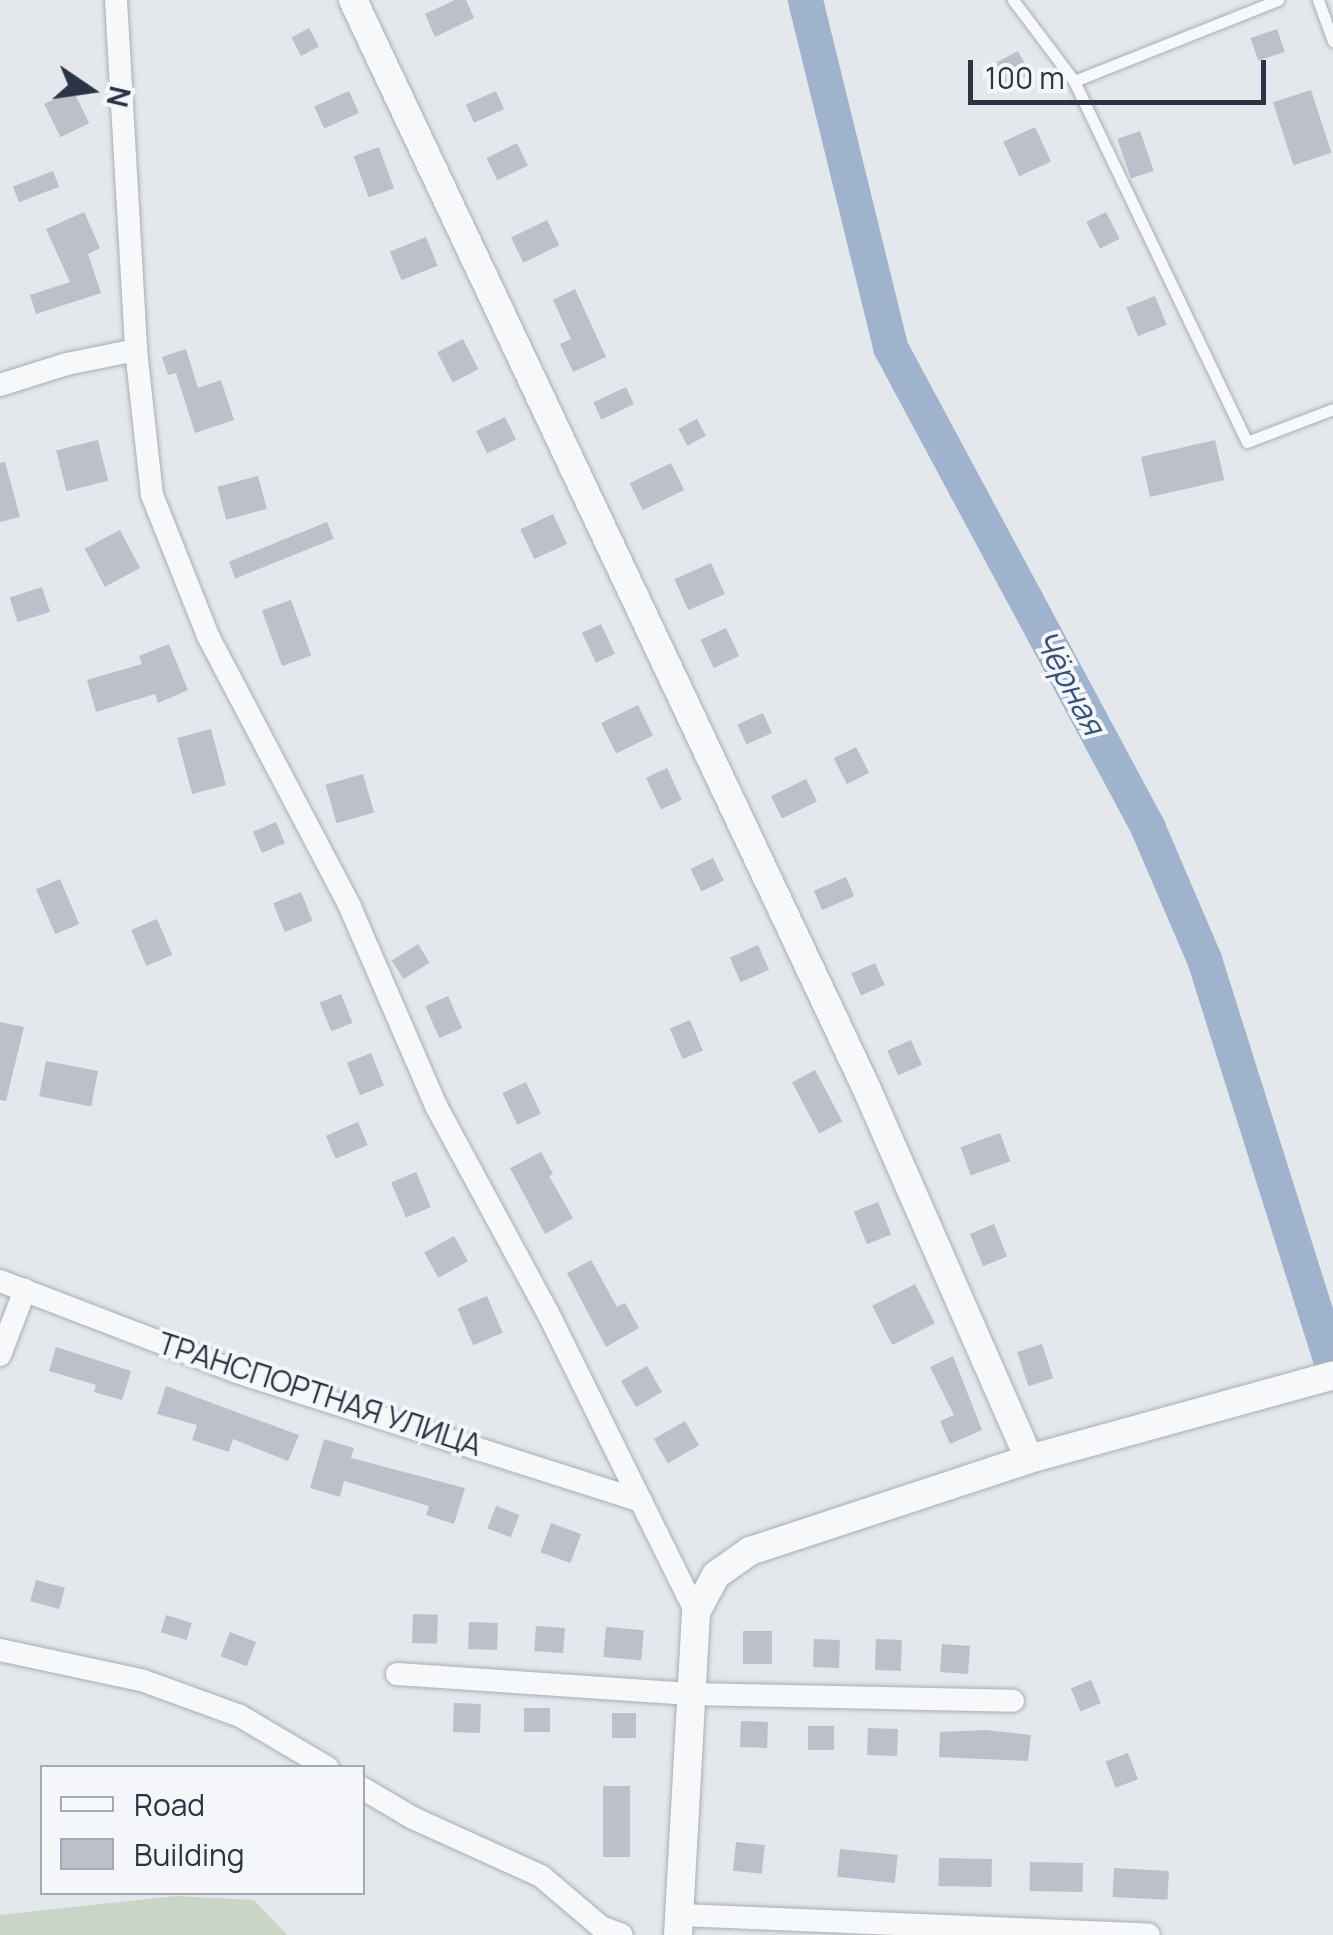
<!DOCTYPE html>
<meta charset="utf-8">
<style>
body{margin:0}
#map{position:relative;width:1333px;height:1935px;overflow:hidden;background:#e4e7ec;font-family:Manrope,sans-serif}
div>[style]{position:absolute}
.green>*{inset:0;background:#c9d6c5}
.river>*{height:35px;margin:-17.5px;padding:0 17.5px;transform-origin:17.5px;border-radius:17.5px;background:#9fb4cc}
.building>*{inset:0;background:#bbc0ca;transform-origin:0 0}
.roads{filter:drop-shadow(0 0 2px #a9aeb7) drop-shadow(0 0 2px #a9aeb7)}
.service>*{height:11px;margin:-5.5px;padding:0 5.5px;transform-origin:5.5px;border-radius:5.5px;background:#f7f8fa}
.minor>*{height:22px;margin:-11px;padding:0 11px;transform-origin:11px;border-radius:11px;background:#f7f8fa}
.tertiary>*{height:28px;margin:-14px;padding:0 14px;transform-origin:14px;border-radius:14px;background:#f7f8fa}
span{translate:-50% -50%;white-space:nowrap;text-align:center;line-height:1.15;-webkit-text-stroke:8px #f4f6f9;paint-order:stroke}
.street-label{font-size:30px;color:#2b3445}
.water-label{font-size:32px;color:#34527a;font-style:italic}
.legend{position:absolute;left:40px;top:1765px;width:325px;height:130px;box-sizing:border-box;background:#f4f6f9;border:2px solid #a4a8b1;margin:0;padding:12px 18px;list-style:none;font-size:30px;color:#2b3445}
.legend li{display:flex;align-items:center;gap:20px;height:50px}
.legend b{width:50px;border:2px solid #a4a8b1}
.north{position:absolute;left:40px;top:40px;width:100px;height:100px;-webkit-text-stroke:8px #f4f6f9;paint-order:stroke;rotate:103deg;font-size:28px;font-weight:700;line-height:40px;text-align:center;color:#2b3445}
.north::after{content:'';display:block;margin:auto;width:35px;height:45px;background:#2b3445;clip-path:polygon(50% 0,100% 100%,50% 72%,0 100%)}
.scale{position:absolute;left:968px;top:60px;width:298px;height:45px;box-sizing:border-box;border:5px solid #2b3445;border-top:0;padding-left:12px;font-size:30px;line-height:35px;white-space:nowrap;color:#2b3445;-webkit-text-stroke:8px #f4f6f9;paint-order:stroke}
</style>
<div id="map">
<div class="green">
<div style="clip-path:polygon(176px 1896px,254px 1900px,287px 1935px,0 1935px,0 1915px)"></div>
</div>
<div class="river">
<div style="left:805px;top:0;width:357px;rotate:76.2deg"></div>
<div style="left:890px;top:347px;width:544px;rotate:61.78deg"></div>
<div style="left:1147px;top:826px;width:145px;rotate:66.8deg"></div>
<div style="left:1204px;top:959px;width:429px;rotate:72.5deg"></div>
</div>
<div class="building">
<div style="clip-path:polygon(455px 0,466px 0,474px 18px,435px 37px,425px 14px)"></div>
<div style="left:309px;top:28px;width:21px;height:20px;rotate:62deg"></div>
<div style="left:1277px;top:29px;width:24px;height:28px;rotate:71deg"></div>
<div style="left:1018px;top:51px;width:26px;height:27px;rotate:62deg"></div>
<div style="left:73px;top:90px;width:37px;height:32px;rotate:64deg"></div>
<div style="left:1311px;top:90px;width:66px;height:40px;rotate:72deg"></div>
<div style="left:349px;top:91px;width:24px;height:38px;rotate:66deg"></div>
<div style="left:496px;top:91px;width:20px;height:33px;rotate:66deg"></div>
<div style="left:1035px;top:127px;width:38px;height:35px;rotate:65deg"></div>
<div style="left:1140px;top:131px;width:42px;height:24px;rotate:71deg"></div>
<div style="left:517px;top:143px;width:25px;height:34px;rotate:64deg"></div>
<div style="left:379px;top:147px;width:44px;height:27px;rotate:70deg"></div>
<div style="left:53px;top:171px;width:17px;height:43px;rotate:69deg"></div>
<div style="clip-path:polygon(84px 212px,100px 248px,88px 254px,101px 293px,36px 314px,30px 295px,70px 282px,46px 229px)"></div>
<div style="left:1106px;top:212px;width:30px;height:22px;rotate:63deg"></div>
<div style="left:547px;top:220px;width:28px;height:40px;rotate:64deg"></div>
<div style="left:426px;top:237px;width:31px;height:39px;rotate:68deg"></div>
<div style="clip-path:polygon(575px 289px,606px 357px,573px 372px,560px 344px,571px 339px,553px 300px)"></div>
<div style="left:1155px;top:296px;width:31px;height:31px;rotate:68deg"></div>
<div style="left:463px;top:339px;width:34px;height:29px;rotate:63deg"></div>
<div style="clip-path:polygon(186px 349px,198px 388px,221px 380px,234px 420px,195px 433px,176px 373px,168px 375px,162px 357px)"></div>
<div style="left:626px;top:387px;width:19px;height:36px;rotate:65deg"></div>
<div style="left:505px;top:417px;width:25px;height:32px;rotate:64deg"></div>
<div style="left:697px;top:419px;width:19px;height:21px;rotate:62deg"></div>
<div style="left:98px;top:440px;width:42px;height:43px;rotate:76deg"></div>
<div style="left:1215px;top:440px;width:41px;height:76px;rotate:77deg"></div>
<div style="clip-path:polygon(5px 462px,20px 517px,0 522px,0 463px)"></div>
<div style="left:671px;top:463px;width:30px;height:46px;rotate:64deg"></div>
<div style="left:258px;top:476px;width:34px;height:42px;rotate:75deg"></div>
<div style="left:553px;top:514px;width:33px;height:36px;rotate:65deg"></div>
<div style="left:327px;top:522px;width:18px;height:106px;rotate:68deg"></div>
<div style="left:120px;top:530px;width:43px;height:40px;rotate:62deg"></div>
<div style="left:711px;top:563px;width:34px;height:40px;rotate:66deg"></div>
<div style="left:42px;top:587px;width:26px;height:34px;rotate:72deg"></div>
<div style="left:291px;top:600px;width:59px;height:31px;rotate:70deg"></div>
<div style="left:601px;top:624px;width:33px;height:21px;rotate:65deg"></div>
<div style="left:726px;top:628px;width:31px;height:28px;rotate:65deg"></div>
<div style="clip-path:polygon(169px 644px,188px 690px,158px 703px,155px 694px,96px 712px,87px 680px,142px 664px,139px 656px)"></div>
<div style="left:638px;top:705px;width:34px;height:41px;rotate:64deg"></div>
<div style="left:763px;top:713px;width:22px;height:28px;rotate:66deg"></div>
<div style="left:211px;top:729px;width:58px;height:35px;rotate:75deg"></div>
<div style="left:856px;top:747px;width:29px;height:25px;rotate:63deg"></div>
<div style="left:667px;top:768px;width:35px;height:23px;rotate:65deg"></div>
<div style="left:363px;top:774px;width:40px;height:39px;rotate:74deg"></div>
<div style="left:806px;top:779px;width:25px;height:39px;rotate:64deg"></div>
<div style="left:276px;top:822px;width:23px;height:25px;rotate:67deg"></div>
<div style="left:713px;top:858px;width:25px;height:25px;rotate:64deg"></div>
<div style="left:846px;top:877px;width:21px;height:35px;rotate:67deg"></div>
<div style="left:60px;top:879px;width:49px;height:26px;rotate:67deg"></div>
<div style="left:301px;top:892px;width:31px;height:30px;rotate:68deg"></div>
<div style="left:157px;top:919px;width:39px;height:28px;rotate:67deg"></div>
<div style="left:418px;top:944px;width:22px;height:31px;rotate:58deg"></div>
<div style="left:758px;top:945px;width:27px;height:31px;rotate:66deg"></div>
<div style="left:875px;top:963px;width:24px;height:26px;rotate:66deg"></div>
<div style="left:341px;top:994px;width:31px;height:23px;rotate:68deg"></div>
<div style="left:448px;top:996px;width:35px;height:25px;rotate:66deg"></div>
<div style="left:690px;top:1020px;width:33px;height:22px;rotate:67deg"></div>
<div style="clip-path:polygon(0 1022px,24px 1027px,6px 1101px,0 1100px)"></div>
<div style="left:911px;top:1040px;width:27px;height:26px;rotate:66deg"></div>
<div style="left:371px;top:1053px;width:35px;height:26px;rotate:68deg"></div>
<div style="left:46px;top:1061px;width:53px;height:36px;rotate:11deg"></div>
<div style="left:815px;top:1070px;width:58px;height:26px;rotate:62deg"></div>
<div style="left:526px;top:1082px;width:35px;height:26px;rotate:65deg"></div>
<div style="left:358px;top:1122px;width:25px;height:35px;rotate:67deg"></div>
<div style="left:1000px;top:1133px;width:30px;height:42px;rotate:70deg"></div>
<div style="clip-path:polygon(541px 1152px,553px 1174px,549px 1176px,573px 1218px,545px 1234px,510px 1168px)"></div>
<div style="left:416px;top:1172px;width:38px;height:27px;rotate:67deg"></div>
<div style="left:878px;top:1202px;width:35px;height:26px;rotate:68deg"></div>
<div style="left:994px;top:1224px;width:35px;height:26px;rotate:68deg"></div>
<div style="left:454px;top:1236px;width:29px;height:34px;rotate:61deg"></div>
<div style="clip-path:polygon(591px 1260px,617px 1307px,625px 1303px,639px 1328px,606px 1347px,567px 1273px)"></div>
<div style="left:915px;top:1284px;width:44px;height:48px;rotate:63deg"></div>
<div style="left:487px;top:1296px;width:40px;height:32px;rotate:67deg"></div>
<div style="left:1042px;top:1344px;width:36px;height:26px;rotate:72deg"></div>
<div style="clip-path:polygon(56px 1347px,131px 1371px,122px 1400px,94px 1392px,96px 1385px,49px 1371px)"></div>
<div style="clip-path:polygon(953px 1356px,982px 1430px,950px 1444px,940px 1421px,954px 1415px,930px 1367px)"></div>
<div style="left:647px;top:1366px;width:30px;height:30px;rotate:60deg"></div>
<div style="clip-path:polygon(166px 1386px,299px 1435px,288px 1461px,233px 1439px,229px 1452px,192px 1440px,197px 1425px,157px 1414px)"></div>
<div style="left:685px;top:1421px;width:28px;height:36px;rotate:60deg"></div>
<div style="clip-path:polygon(324px 1439px,354px 1448px,351px 1458px,465px 1488px,454px 1524px,426px 1515px,429px 1506px,344px 1481px,340px 1497px,310px 1488px)"></div>
<div style="left:496px;top:1506px;width:25px;height:24px;rotate:21deg"></div>
<div style="left:551px;top:1523px;width:32px;height:31px;rotate:20deg"></div>
<div style="left:36px;top:1580px;width:30px;height:22px;rotate:15deg"></div>
<div style="left:413px;top:1614px;width:25px;height:29px;rotate:2deg"></div>
<div style="left:166px;top:1615px;width:27px;height:18px;rotate:17deg"></div>
<div style="left:469px;top:1622px;width:29px;height:27px;rotate:2deg"></div>
<div style="left:536px;top:1626px;width:29px;height:25px;rotate:4deg"></div>
<div style="left:606px;top:1627px;width:38px;height:30px;rotate:5deg"></div>
<div style="left:743px;top:1631px;width:29px;height:33px"></div>
<div style="left:230px;top:1632px;width:28px;height:26px;rotate:21deg"></div>
<div style="left:814px;top:1639px;width:26px;height:28px;rotate:2deg"></div>
<div style="left:876px;top:1639px;width:26px;height:31px;rotate:2deg"></div>
<div style="left:942px;top:1644px;width:28px;height:28px;rotate:4deg"></div>
<div style="left:1091px;top:1680px;width:25px;height:22px;rotate:67deg"></div>
<div style="left:454px;top:1703px;width:27px;height:29px;rotate:2deg"></div>
<div style="left:524px;top:1708px;width:26px;height:24px"></div>
<div style="left:612px;top:1713px;width:24px;height:25px"></div>
<div style="left:741px;top:1721px;width:27px;height:26px;rotate:2deg"></div>
<div style="left:834px;top:1726px;width:24px;height:26px;rotate:90deg"></div>
<div style="left:868px;top:1728px;width:30px;height:27px;rotate:2deg"></div>
<div style="clip-path:polygon(986px 1730px,1031px 1735px,1028px 1761px,939px 1757px,940px 1732px)"></div>
<div style="left:1128px;top:1753px;width:28px;height:24px;rotate:69deg"></div>
<div style="left:603px;top:1786px;width:27px;height:71px"></div>
<div style="left:736px;top:1842px;width:29px;height:29px;rotate:6deg"></div>
<div style="left:840px;top:1849px;width:58px;height:28px;rotate:6deg"></div>
<div style="left:939px;top:1858px;width:53px;height:28px;rotate:1deg"></div>
<div style="left:1030px;top:1862px;width:53px;height:29px;rotate:1deg"></div>
<div style="left:1114px;top:1868px;width:55px;height:29px;rotate:3deg"></div>
</div>
<div class="roads">
<div class="service">
<div style="left:1013px;top:0;width:101px;rotate:53deg"></div>
<div style="left:1278px;top:0;width:219px;rotate:158.3deg"></div>
<div style="left:1074px;top:81px;width:400px;rotate:64.4deg"></div>
<div style="left:1247px;top:442px;width:92px;rotate:-21deg"></div>
<div style="left:1318px;top:0;width:44px;rotate:69.9deg"></div>
</div>
<div class="minor">
<div style="left:116px;top:0;width:351px;rotate:86.7deg"></div>
<div style="left:136px;top:350px;width:146px;rotate:83.7deg"></div>
<div style="left:152px;top:495px;width:152px;rotate:68.3deg"></div>
<div style="left:208px;top:636px;width:306px;rotate:62.3deg"></div>
<div style="left:350px;top:907px;width:217px;rotate:66.6deg"></div>
<div style="left:436px;top:1106px;width:233px;rotate:61.6deg"></div>
<div style="left:547px;top:1311px;width:336px;rotate:63.7deg"></div>
<div style="left:0;top:385px;width:70px;rotate:-17.4deg"></div>
<div style="left:67px;top:364px;width:70px;rotate:-11.5deg"></div>
<div style="left:0;top:1281px;width:254px;rotate:21deg"></div>
<div style="left:237px;top:1372px;width:424px;rotate:17.7deg"></div>
<div style="left:0;top:1355px;width:70px;rotate:-69deg"></div>
<div style="left:0;top:1650px;width:147px;rotate:12.1deg"></div>
<div style="left:144px;top:1681px;width:102px;rotate:20deg"></div>
<div style="left:240px;top:1716px;width:102px;rotate:30.6deg"></div>
<div style="left:397px;top:1674px;width:294px;rotate:3.9deg"></div>
<div style="left:690px;top:1694px;width:323px;rotate:1.2deg"></div>
<div style="left:362px;top:1788px;width:59px;rotate:30.5deg"></div>
<div style="left:413px;top:1818px;width:141px;rotate:24.4deg"></div>
<div style="left:541px;top:1876px;width:79px;rotate:40.4deg"></div>
<div style="left:601px;top:1927px;width:22px;rotate:21deg"></div>
<div style="left:680px;top:1915px;width:469px;rotate:2.4deg"></div>
</div>
<div class="tertiary">
<div style="left:353px;top:0;width:1200px;rotate:64.74deg"></div>
<div style="left:865px;top:1085px;width:408px;rotate:66.3deg"></div>
<div style="left:678px;top:1935px;width:324px;rotate:-86.8deg"></div>
<div style="left:696px;top:1612px;width:42px;rotate:-61.6deg"></div>
<div style="left:716px;top:1575px;width:42px;rotate:-35.2deg"></div>
<div style="left:750px;top:1551px;width:294px;rotate:-18.2deg"></div>
<div style="left:1029px;top:1459px;width:315px;rotate:-15.4deg"></div>
</div>
</div>
<div class="street-label">
<span style="left:320px;top:1394px;rotate:18deg">ТРАНСПОРТНАЯ УЛИЦА</span>
</div>
<div class="water-label">
<span style="left:1070px;top:682px;rotate:62deg">Чёрная</span>
</div>
<ul class="legend">
<li><b style="height:12px;background:#f7f8fa"></b>Road</li>
<li><b style="height:28px;background:#bbc0ca"></b>Building</li>
</ul>
<div class="north">N</div>
<div class="scale">100 m</div>
</div>
